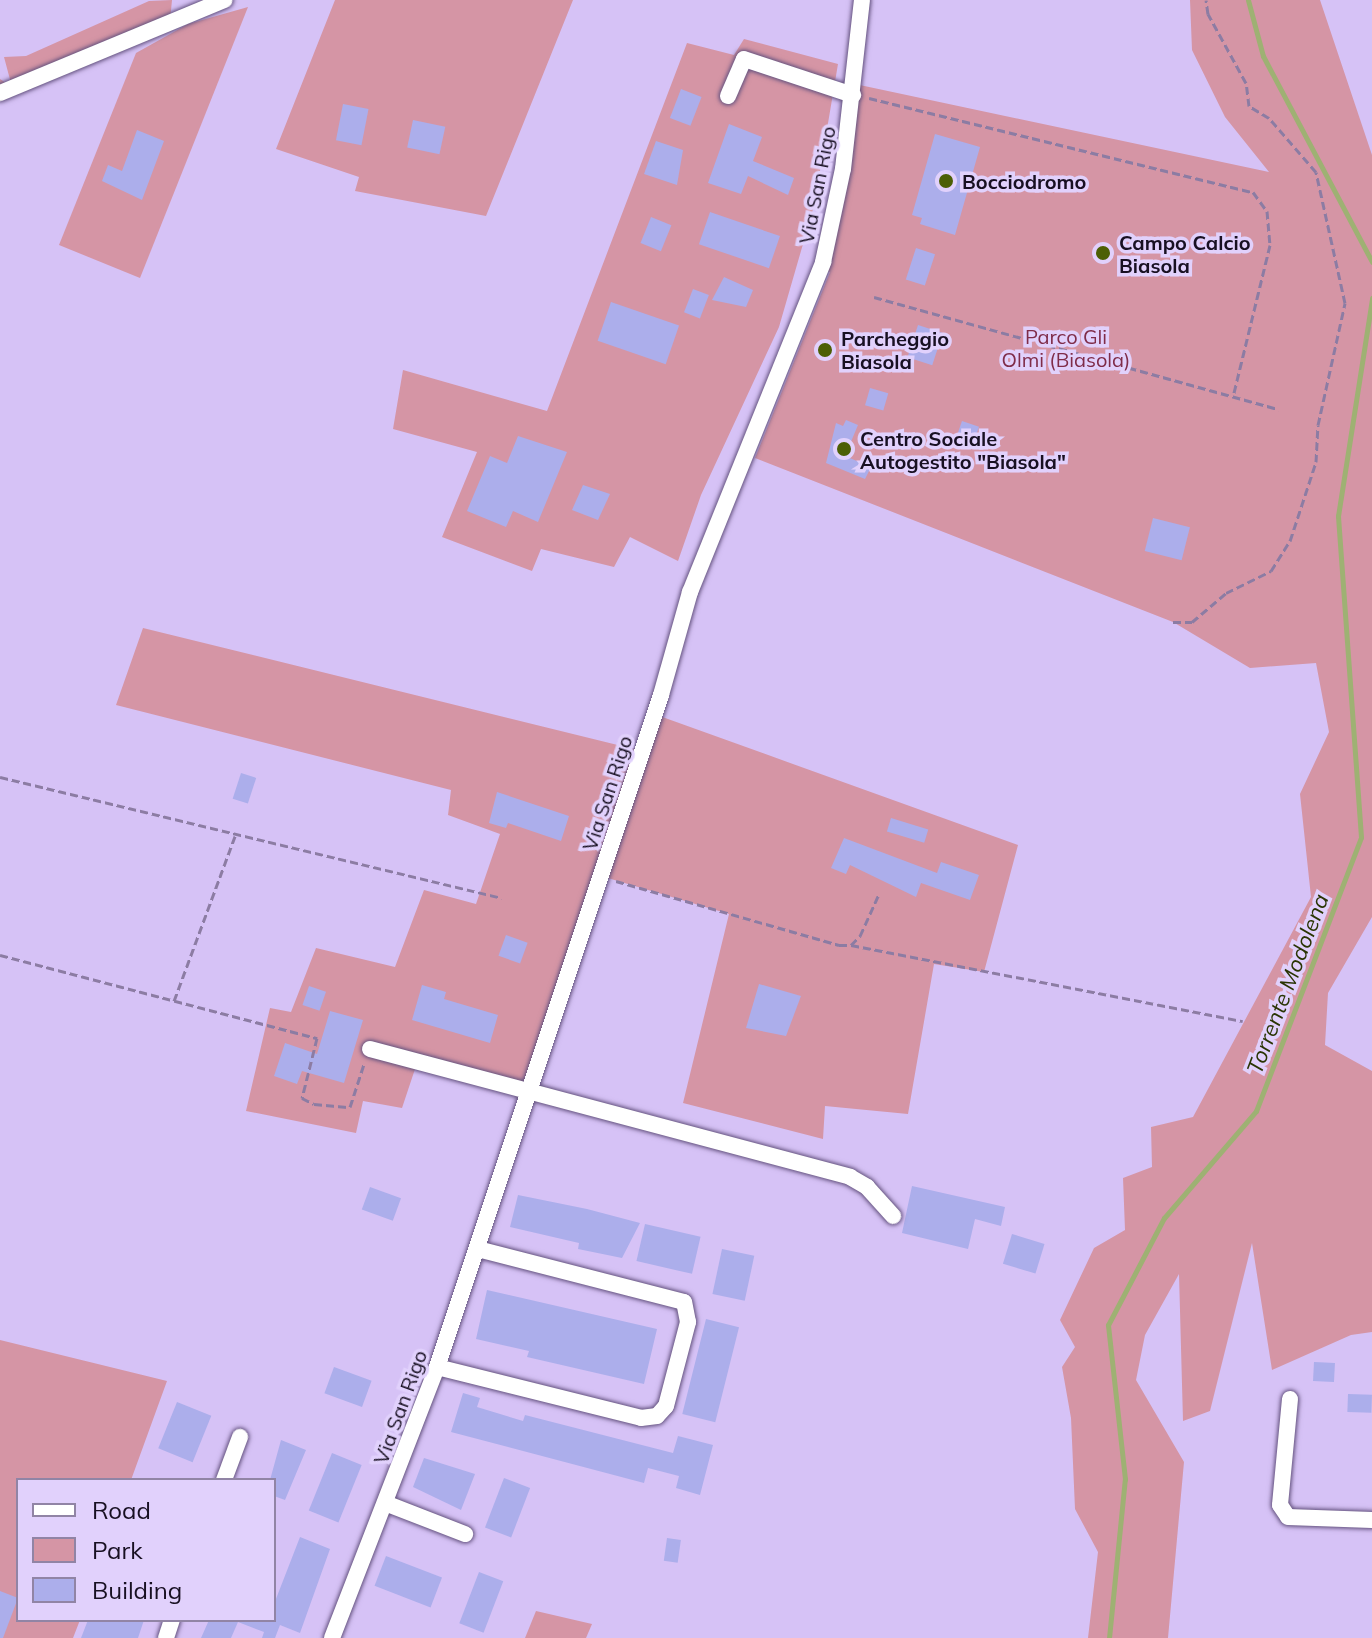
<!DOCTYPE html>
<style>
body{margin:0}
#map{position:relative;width:1372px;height:1638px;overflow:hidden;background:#d6c2f6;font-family:Mulish,sans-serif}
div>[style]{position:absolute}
.green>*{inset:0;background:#d595a5}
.stream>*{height:5px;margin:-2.5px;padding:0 2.5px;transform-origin:2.5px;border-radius:2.5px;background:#9eb173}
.building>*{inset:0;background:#acaeeb;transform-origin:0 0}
.path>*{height:3px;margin-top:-1.5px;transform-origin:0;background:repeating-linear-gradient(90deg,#8c7ca3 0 8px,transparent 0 12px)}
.roads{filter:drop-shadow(0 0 2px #64527f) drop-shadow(0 0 2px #64527f)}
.minor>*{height:16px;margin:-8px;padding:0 8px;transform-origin:8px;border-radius:8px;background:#fff}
.dots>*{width:22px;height:22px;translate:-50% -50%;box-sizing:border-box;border:4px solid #e1d1fc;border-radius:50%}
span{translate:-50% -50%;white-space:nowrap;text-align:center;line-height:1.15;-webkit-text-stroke:7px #e1d1fc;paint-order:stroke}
.poi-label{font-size:20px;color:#181022;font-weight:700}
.left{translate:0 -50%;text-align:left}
.street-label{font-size:20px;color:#181022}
.park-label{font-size:20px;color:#7f2c49}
.water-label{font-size:22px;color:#2a3504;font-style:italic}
.legend{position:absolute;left:16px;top:1478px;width:260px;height:144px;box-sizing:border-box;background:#e1d1fc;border:2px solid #9184a5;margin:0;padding:10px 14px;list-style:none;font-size:24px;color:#181022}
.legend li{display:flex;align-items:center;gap:16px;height:40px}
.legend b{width:40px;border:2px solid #9184a5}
</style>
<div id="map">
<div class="green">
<div style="clip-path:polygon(172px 0,170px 21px,0 96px,0 79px,12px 87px,4px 57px,26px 56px,149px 1px)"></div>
<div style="clip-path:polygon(335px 0,573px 0,486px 216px,355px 191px,359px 177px,276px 149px)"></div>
<div style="clip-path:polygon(1190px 0,1320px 0,1372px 155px,1372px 917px,1328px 993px,1325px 1045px,1372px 1071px,1372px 1332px,1351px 1335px,1272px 1370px,1252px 1243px,1210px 1411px,1183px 1421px,1179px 1274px,1145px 1335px,1136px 1380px,1184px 1462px,1168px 1638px,1088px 1638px,1098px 1552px,1075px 1509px,1071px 1418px,1062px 1367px,1075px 1347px,1060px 1320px,1094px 1248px,1125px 1230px,1123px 1178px,1152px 1167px,1151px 1127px,1193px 1117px,1311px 897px,1300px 794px,1329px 732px,1316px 663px,1250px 668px,1173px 622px,755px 458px,830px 272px,821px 268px,855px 84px,1269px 172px,1225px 117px,1192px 50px)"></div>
<div style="clip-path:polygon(248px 7px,140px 278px,59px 245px,136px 53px,188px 24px)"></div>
<div style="clip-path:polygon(744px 39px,838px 64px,814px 206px,779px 327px,701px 495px,678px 561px,630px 537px,614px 567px,541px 549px,532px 571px,442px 537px,477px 452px,393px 429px,403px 370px,547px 411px,687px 43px,734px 55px)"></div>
<div style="clip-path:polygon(143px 628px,642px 751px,654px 714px,1018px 845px,984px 972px,934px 964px,908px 1114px,825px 1106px,823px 1139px,683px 1103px,729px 914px,601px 876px,529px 1094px,417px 1063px,402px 1108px,363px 1101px,356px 1133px,246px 1111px,270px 1008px,291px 1012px,316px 948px,395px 967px,424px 890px,476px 904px,500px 834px,448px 815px,451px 790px,116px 705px)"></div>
<div style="clip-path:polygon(0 1340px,167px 1381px,131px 1480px,18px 1480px,18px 1620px,80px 1620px,73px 1638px,0 1638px)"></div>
<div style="clip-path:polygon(536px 1611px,592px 1624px,586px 1638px,525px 1638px)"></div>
</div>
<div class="stream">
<div style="left:1248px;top:0;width:58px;rotate:75deg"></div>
<div style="left:1263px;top:56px;width:233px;rotate:62.1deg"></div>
<div style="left:1109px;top:1638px;width:160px;rotate:-84.3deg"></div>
<div style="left:1125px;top:1479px;width:155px;rotate:-96.3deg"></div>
<div style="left:1108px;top:1325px;width:121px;rotate:-62.4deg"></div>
<div style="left:1164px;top:1218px;width:141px;rotate:-49.3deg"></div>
<div style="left:1256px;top:1111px;width:293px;rotate:-69deg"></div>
<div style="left:1361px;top:837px;width:322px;rotate:-94.1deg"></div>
<div style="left:1338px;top:516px;width:221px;rotate:-81.1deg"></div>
</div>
<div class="building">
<div style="left:681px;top:89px;width:22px;height:31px;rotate:21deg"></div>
<div style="left:343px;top:104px;width:26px;height:37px;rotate:11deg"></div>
<div style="left:413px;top:120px;width:33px;height:28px;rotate:12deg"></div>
<div style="clip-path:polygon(729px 124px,762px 137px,753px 161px,794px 178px,788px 195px,748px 176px,741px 194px,708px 183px)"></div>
<div style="clip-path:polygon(137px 130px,164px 141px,142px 200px,102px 181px,108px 165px,122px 171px)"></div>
<div style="clip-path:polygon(935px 134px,980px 147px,955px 235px,920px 224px,922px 218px,912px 215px)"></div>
<div style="clip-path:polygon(656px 141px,683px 150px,677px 185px,644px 174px)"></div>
<div style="left:710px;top:212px;width:74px;height:34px;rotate:19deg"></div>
<div style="left:651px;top:217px;width:22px;height:28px;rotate:22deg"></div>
<div style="left:916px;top:248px;width:20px;height:33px;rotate:18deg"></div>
<div style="clip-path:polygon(724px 277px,753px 290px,746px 307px,712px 300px)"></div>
<div style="left:693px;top:289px;width:17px;height:25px;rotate:21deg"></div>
<div style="left:611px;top:302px;width:72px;height:41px;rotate:19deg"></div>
<div style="left:918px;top:325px;width:26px;height:34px;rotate:18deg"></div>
<div style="left:870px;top:388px;width:19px;height:18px;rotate:16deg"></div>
<div style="clip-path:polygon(846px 420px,858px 425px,845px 456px,871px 467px,865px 479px,826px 463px,836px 423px,843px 426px)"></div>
<div style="left:962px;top:421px;width:18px;height:14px;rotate:19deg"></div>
<div style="clip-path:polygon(518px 436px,567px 452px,538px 522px,513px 511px,506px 527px,467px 511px,490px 456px,507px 463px)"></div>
<div style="clip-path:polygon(583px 485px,610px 494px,598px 520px,572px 510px)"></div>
<div style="left:1153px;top:518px;width:38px;height:34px;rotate:14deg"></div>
<div style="left:241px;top:773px;width:16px;height:27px;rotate:18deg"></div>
<div style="clip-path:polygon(497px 792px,569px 816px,561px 841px,508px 823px,506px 828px,489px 823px)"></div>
<div style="left:891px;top:818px;width:39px;height:14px;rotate:17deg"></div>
<div style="clip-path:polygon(844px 838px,937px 873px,941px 862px,979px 875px,970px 900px,921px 883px,916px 897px,850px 865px,846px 874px,831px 868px)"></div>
<div style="left:506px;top:935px;width:23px;height:22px;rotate:20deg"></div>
<div style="clip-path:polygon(759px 984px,801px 996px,786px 1036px,746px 1028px)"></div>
<div style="clip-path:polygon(422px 985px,446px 992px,444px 999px,498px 1015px,490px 1043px,412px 1020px)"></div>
<div style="left:309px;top:986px;width:18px;height:20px;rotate:19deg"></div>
<div style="clip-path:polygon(330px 1011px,363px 1020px,344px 1083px,302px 1071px,297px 1084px,274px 1076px,285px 1043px,317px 1054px)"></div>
<div style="clip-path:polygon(912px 1186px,1005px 1207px,1001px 1226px,975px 1219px,968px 1249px,902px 1233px)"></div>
<div style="left:370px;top:1187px;width:33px;height:24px;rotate:20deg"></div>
<div style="clip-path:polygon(518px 1195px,587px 1209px,640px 1223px,622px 1258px,578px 1249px,579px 1243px,510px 1227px)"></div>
<div style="left:645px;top:1224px;width:57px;height:38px;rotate:13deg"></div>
<div style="left:1012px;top:1234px;width:34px;height:31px;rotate:17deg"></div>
<div style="left:722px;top:1249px;width:33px;height:46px;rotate:12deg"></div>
<div style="clip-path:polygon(487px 1290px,657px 1329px,644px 1384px,527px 1357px,529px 1351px,476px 1339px)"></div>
<div style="left:706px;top:1319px;width:34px;height:98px;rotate:14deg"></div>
<div style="left:1314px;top:1362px;width:21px;height:19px;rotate:3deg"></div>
<div style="left:334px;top:1367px;width:40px;height:28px;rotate:20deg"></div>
<div style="clip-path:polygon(463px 1393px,480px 1398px,477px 1407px,523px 1421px,525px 1415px,673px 1453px,678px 1436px,713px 1445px,700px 1495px,676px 1488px,679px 1476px,648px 1468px,644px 1483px,451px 1432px)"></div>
<div style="left:1348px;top:1394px;width:24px;height:18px;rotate:2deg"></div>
<div style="left:177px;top:1402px;width:37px;height:50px;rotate:22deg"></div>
<div style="clip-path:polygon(281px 1440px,306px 1450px,285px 1500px,274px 1496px,274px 1480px,270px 1480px)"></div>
<div style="left:332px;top:1453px;width:32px;height:62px;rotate:22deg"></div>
<div style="clip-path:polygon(424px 1458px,475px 1474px,461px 1510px,413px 1487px)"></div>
<div style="left:504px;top:1478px;width:28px;height:53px;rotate:21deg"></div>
<div style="clip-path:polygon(300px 1537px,330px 1549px,300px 1633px,280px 1625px,275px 1638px,262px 1638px,264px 1632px,238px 1622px,231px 1638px,201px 1638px,209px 1620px,274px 1620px,274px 1604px)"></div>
<div style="left:667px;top:1538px;width:14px;height:23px;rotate:8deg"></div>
<div style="left:386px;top:1556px;width:60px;height:32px;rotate:21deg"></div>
<div style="left:479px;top:1572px;width:26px;height:55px;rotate:21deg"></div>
<div style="clip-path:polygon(0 1591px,18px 1598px,3px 1638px,0 1638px)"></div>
<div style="clip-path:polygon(88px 1620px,144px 1620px,138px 1638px,81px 1638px)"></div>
</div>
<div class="path">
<div style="left:869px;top:98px;width:395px;rotate:13.8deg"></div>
<div style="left:1253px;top:192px;width:24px;rotate:54deg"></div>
<div style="left:1267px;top:211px;width:34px;rotate:85deg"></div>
<div style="left:1270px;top:245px;width:156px;rotate:103.7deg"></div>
<div style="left:874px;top:297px;width:420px;rotate:15.5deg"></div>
<div style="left:1173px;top:622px;width:19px"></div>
<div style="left:1192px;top:622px;width:45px;rotate:-40.5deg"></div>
<div style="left:1226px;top:593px;width:50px;rotate:-26.1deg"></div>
<div style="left:1271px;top:571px;width:36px;rotate:-58deg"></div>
<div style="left:1290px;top:541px;width:83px;rotate:-71.8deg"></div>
<div style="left:1316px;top:462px;width:37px;rotate:-87deg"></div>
<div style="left:1318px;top:425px;width:125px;rotate:-77.5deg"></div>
<div style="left:1345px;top:303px;width:134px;rotate:-102.5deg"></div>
<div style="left:1316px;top:172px;width:72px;rotate:-131deg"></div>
<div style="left:1269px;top:118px;width:23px;rotate:-149deg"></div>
<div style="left:1249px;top:106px;width:23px;rotate:-97deg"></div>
<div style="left:1246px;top:83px;width:79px;rotate:-118.8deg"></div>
<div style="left:1208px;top:14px;width:14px;rotate:-98deg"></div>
<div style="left:0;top:777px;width:516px;rotate:13.55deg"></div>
<div style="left:616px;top:881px;width:232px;rotate:16deg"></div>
<div style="left:839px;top:945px;width:12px"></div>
<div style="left:851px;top:945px;width:13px;rotate:-45deg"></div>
<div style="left:860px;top:936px;width:46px;rotate:-65.7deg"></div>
<div style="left:851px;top:945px;width:399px;rotate:11deg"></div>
<div style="left:0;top:955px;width:328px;rotate:14.7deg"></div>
<div style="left:317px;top:1038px;width:62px;rotate:104deg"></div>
<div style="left:302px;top:1098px;width:13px;rotate:27deg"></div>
<div style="left:314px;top:1104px;width:36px;rotate:5deg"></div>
<div style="left:350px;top:1107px;width:45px;rotate:-72deg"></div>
<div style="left:174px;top:1001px;width:176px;rotate:-69.7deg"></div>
</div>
<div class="roads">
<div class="minor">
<div style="left:0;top:93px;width:243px;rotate:-22.5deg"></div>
<div style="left:728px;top:96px;width:40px;rotate:-66.6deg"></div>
<div style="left:744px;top:59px;width:115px;rotate:18.3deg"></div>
<div style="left:370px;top:1049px;width:497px;rotate:14.9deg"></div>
<div style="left:850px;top:1177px;width:20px;rotate:30deg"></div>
<div style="left:867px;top:1187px;width:39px;rotate:48deg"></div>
<div style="left:437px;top:1367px;width:210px;rotate:14deg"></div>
<div style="left:641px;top:1418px;width:16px;rotate:-7deg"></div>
<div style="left:657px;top:1416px;width:13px;rotate:-48deg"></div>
<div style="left:666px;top:1406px;width:87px;rotate:-75.3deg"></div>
<div style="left:688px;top:1322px;width:20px;rotate:-101deg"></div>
<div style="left:684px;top:1302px;width:214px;rotate:-165.6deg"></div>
<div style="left:1290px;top:1399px;width:106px;rotate:95.4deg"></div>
<div style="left:1280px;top:1505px;width:14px;rotate:56deg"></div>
<div style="left:1288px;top:1517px;width:84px;rotate:2deg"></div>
<div style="left:224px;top:1480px;width:46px;rotate:-69.6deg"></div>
<div style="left:385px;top:1503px;width:86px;rotate:21.2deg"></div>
<div style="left:166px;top:1638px;width:19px;rotate:-72deg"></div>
<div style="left:332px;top:1638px;width:291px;rotate:-68.8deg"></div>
<div style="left:437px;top:1367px;width:708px;rotate:-71.57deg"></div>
<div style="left:661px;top:695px;width:107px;rotate:-74.3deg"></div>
<div style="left:690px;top:592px;width:356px;rotate:-68deg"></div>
<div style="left:823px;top:262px;width:95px;rotate:-77.9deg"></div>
<div style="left:843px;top:169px;width:170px;rotate:-83.6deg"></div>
</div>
</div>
<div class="dots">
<div style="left:946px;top:181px;background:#4c5f05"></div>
<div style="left:1103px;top:253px;background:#4c5f05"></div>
<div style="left:825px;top:350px;background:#4c5f05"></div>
<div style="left:844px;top:449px;background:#4c5f05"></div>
</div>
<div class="poi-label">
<span class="left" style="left:962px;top:181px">Bocciodromo</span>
<span class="left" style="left:1119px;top:254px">Campo Calcio<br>Biasola</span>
<span class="left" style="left:841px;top:350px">Parcheggio<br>Biasola</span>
<span class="left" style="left:860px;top:450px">Centro Sociale<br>Autogestito "Biasola"</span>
</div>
<div class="street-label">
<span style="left:817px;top:185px;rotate:-79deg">Via San Rigo</span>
<span style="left:607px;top:793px;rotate:-72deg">Via San Rigo</span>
<span style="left:400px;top:1407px;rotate:-70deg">Via San Rigo</span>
</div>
<div class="park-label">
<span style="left:1066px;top:348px">Parco Gli<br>Olmi (Biasola)</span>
</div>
<div class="water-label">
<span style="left:1288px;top:984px;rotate:-69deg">Torrente Modolena</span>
</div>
<ul class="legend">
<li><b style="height:10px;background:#fff"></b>Road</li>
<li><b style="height:22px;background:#d595a5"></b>Park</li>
<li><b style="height:22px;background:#acaeeb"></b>Building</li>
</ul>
</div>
